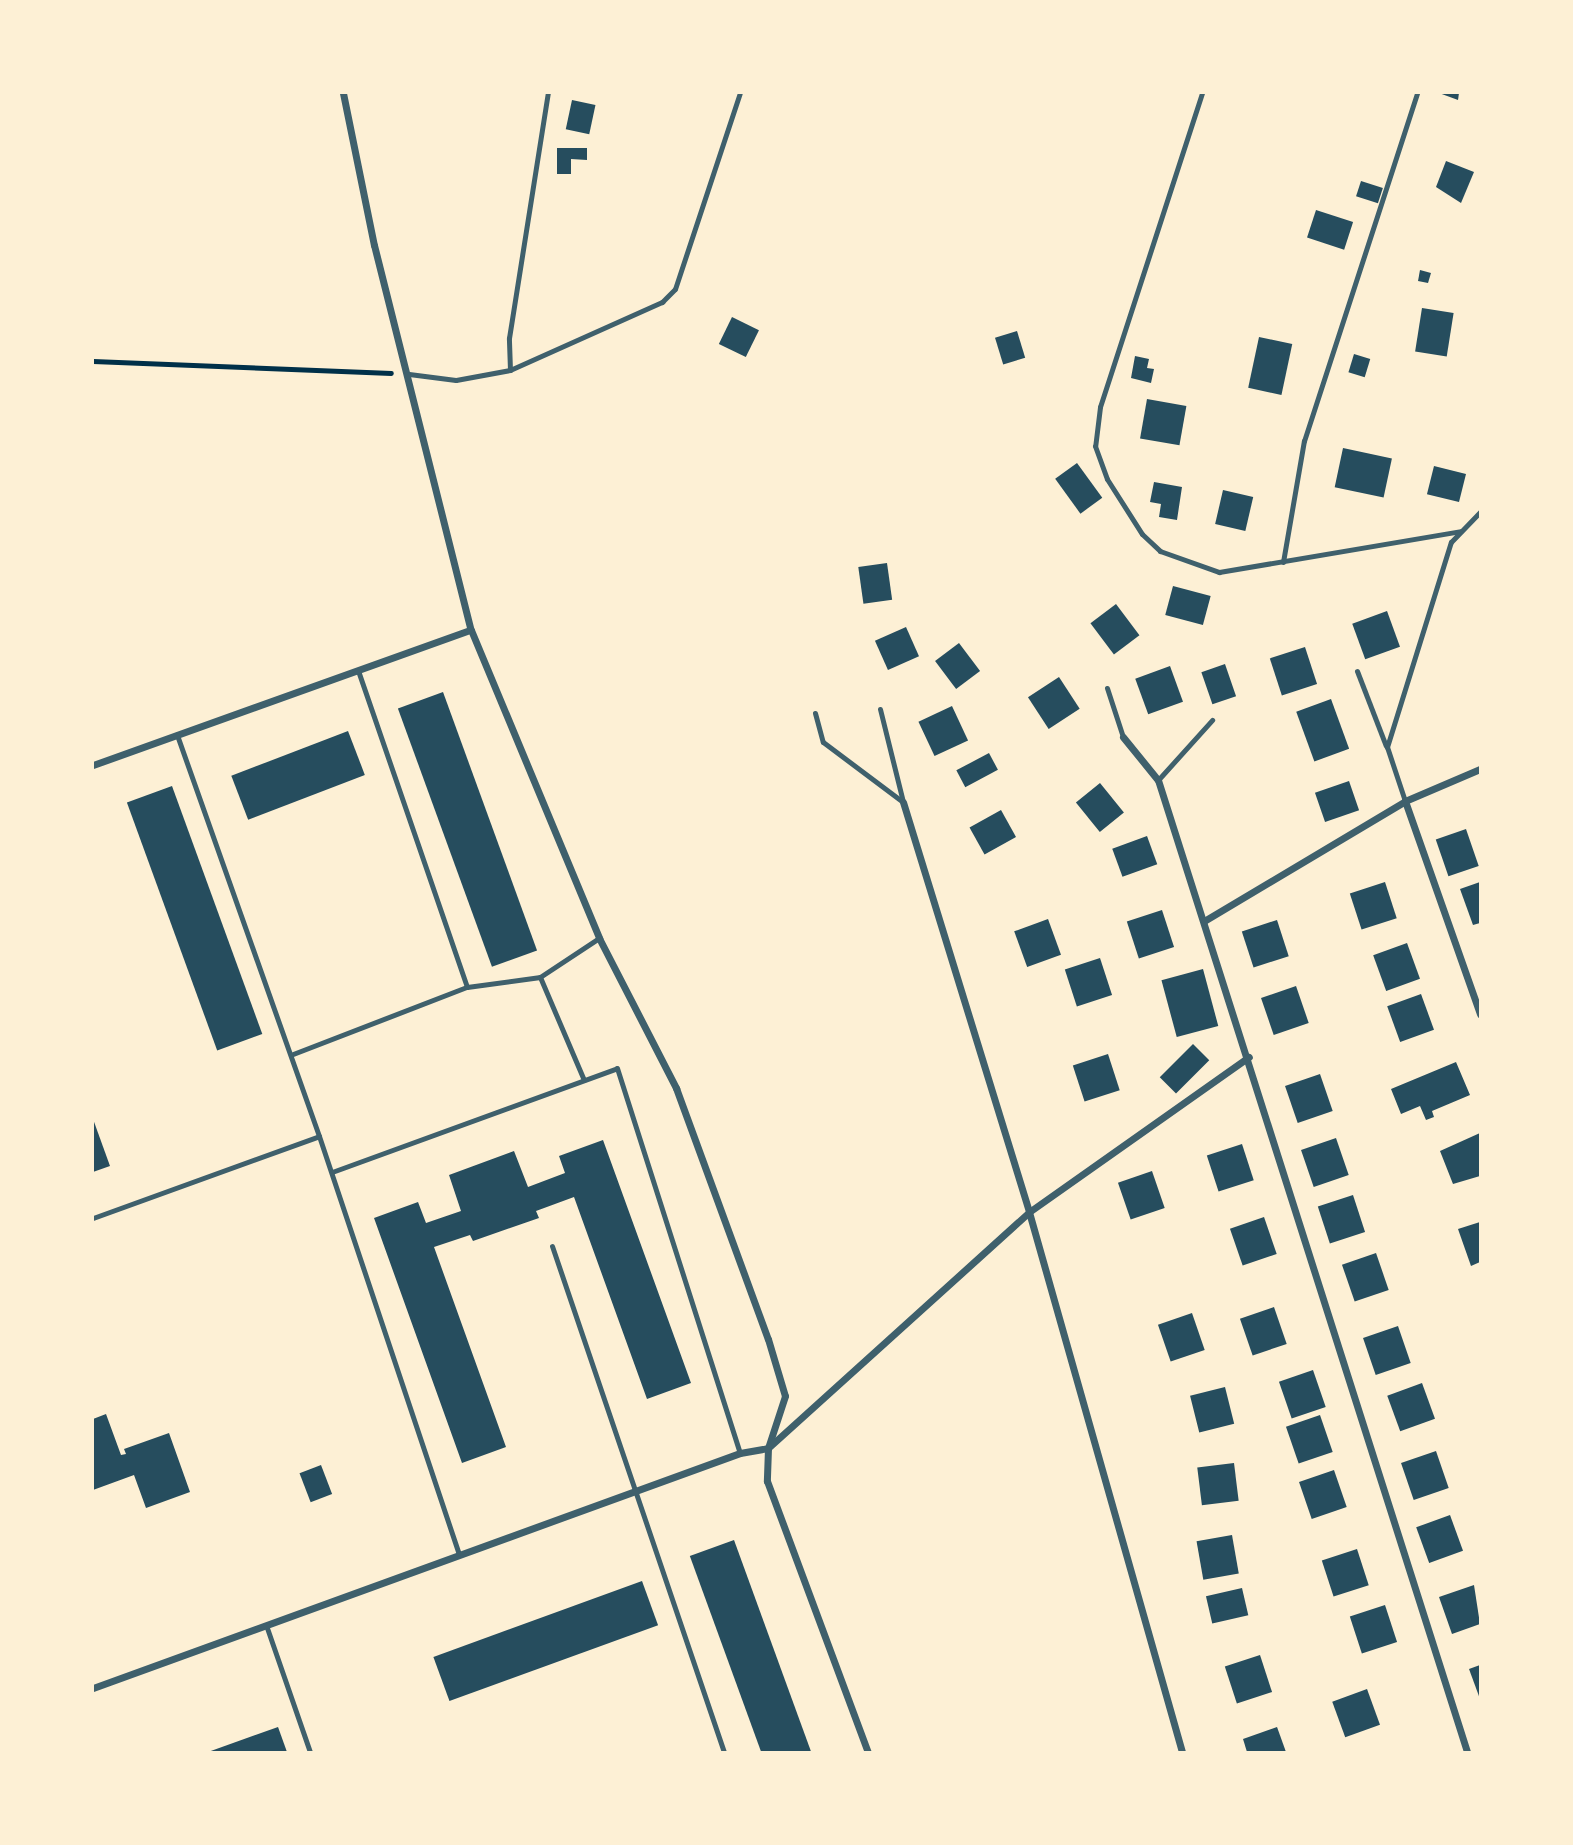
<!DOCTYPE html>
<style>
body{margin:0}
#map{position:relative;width:1573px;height:1845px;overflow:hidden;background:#fdf0d5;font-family:Literata,serif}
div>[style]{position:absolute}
.building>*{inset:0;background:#264d5e;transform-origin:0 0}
.path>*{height:4.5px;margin:-2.25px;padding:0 2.25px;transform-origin:2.25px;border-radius:2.25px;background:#003049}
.service>*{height:5px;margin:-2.5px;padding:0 2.5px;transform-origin:2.5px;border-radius:2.5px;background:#3f606c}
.minor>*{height:7px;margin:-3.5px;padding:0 3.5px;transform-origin:3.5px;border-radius:3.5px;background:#3f606c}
span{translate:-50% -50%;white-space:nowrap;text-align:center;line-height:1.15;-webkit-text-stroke:5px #fdf0d5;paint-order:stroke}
.frame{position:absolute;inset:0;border:94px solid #fdf0d5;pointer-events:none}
</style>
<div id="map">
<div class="building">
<div style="clip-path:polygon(1439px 93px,1459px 93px,1458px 100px)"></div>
<div style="left:572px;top:100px;width:24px;height:30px;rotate:12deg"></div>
<div style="clip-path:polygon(557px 148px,587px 148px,587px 160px,571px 159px,571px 174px,557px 174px)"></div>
<div style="clip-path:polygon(1446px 161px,1474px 172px,1461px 203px,1436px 187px)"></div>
<div style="left:1361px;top:181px;width:23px;height:16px;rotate:18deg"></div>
<div style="left:1316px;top:210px;width:39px;height:29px;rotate:18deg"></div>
<div style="clip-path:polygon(1420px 270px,1431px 273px,1428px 283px,1418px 281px)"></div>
<div style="left:1422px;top:308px;width:32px;height:44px;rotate:9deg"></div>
<div style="left:732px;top:317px;width:30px;height:30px;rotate:26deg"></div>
<div style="left:1017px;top:331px;width:28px;height:23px;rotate:73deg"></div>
<div style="left:1259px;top:337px;width:34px;height:52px;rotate:12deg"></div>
<div style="left:1354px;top:354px;width:17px;height:19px;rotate:17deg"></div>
<div style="clip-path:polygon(1135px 356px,1149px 359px,1147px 368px,1154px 369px,1151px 383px,1131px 378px)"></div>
<div style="left:1147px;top:399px;width:40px;height:40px;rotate:10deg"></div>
<div style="left:1343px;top:448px;width:50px;height:40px;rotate:12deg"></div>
<div style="left:1077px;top:463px;width:43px;height:27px;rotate:54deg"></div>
<div style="left:1434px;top:466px;width:33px;height:29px;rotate:14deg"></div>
<div style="clip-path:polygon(1154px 482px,1182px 487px,1177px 520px,1159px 517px,1161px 504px,1150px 502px)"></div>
<div style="left:1223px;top:490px;width:31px;height:35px;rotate:13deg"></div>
<div style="left:887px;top:563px;width:37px;height:29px;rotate:82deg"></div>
<div style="left:1173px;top:586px;width:39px;height:30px;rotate:15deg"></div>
<div style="left:1116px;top:604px;width:39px;height:32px;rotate:53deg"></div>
<div style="left:1387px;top:611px;width:38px;height:37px;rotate:70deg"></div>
<div style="left:906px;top:627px;width:32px;height:34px;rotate:66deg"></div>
<div style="left:959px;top:643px;width:35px;height:30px;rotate:53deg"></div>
<div style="left:1305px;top:647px;width:39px;height:37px;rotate:72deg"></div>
<div style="left:1225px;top:664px;width:34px;height:25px;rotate:71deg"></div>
<div style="left:1170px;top:666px;width:38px;height:37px;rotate:70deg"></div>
<div style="left:1059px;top:677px;width:38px;height:37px;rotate:57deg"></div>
<div style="left:443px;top:692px;width:275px;height:48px;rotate:70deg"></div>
<div style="left:1331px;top:699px;width:53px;height:37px;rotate:70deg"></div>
<div style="left:952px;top:706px;width:38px;height:37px;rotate:65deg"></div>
<div style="left:348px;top:731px;width:47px;height:125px;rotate:69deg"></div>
<div style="left:989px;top:753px;width:19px;height:37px;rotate:62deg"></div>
<div style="left:1349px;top:781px;width:31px;height:36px;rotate:71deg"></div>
<div style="left:1100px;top:783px;width:38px;height:31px;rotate:51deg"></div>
<div style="left:172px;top:786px;width:264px;height:48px;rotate:70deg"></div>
<div style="left:1001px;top:810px;width:31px;height:36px;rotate:61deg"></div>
<div style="left:1466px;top:829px;width:39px;height:32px;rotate:71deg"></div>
<div style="left:1147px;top:836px;width:30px;height:37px;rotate:70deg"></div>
<div style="left:1385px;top:882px;width:38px;height:37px;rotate:72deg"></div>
<div style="clip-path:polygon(1480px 882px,1480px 923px,1473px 925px,1460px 889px)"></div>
<div style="left:1162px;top:910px;width:39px;height:37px;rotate:72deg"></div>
<div style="left:1048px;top:919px;width:38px;height:36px;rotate:70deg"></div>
<div style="left:1277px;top:920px;width:38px;height:37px;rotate:72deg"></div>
<div style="left:1407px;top:943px;width:38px;height:36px;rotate:70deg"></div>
<div style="left:1100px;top:958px;width:39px;height:37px;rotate:72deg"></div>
<div style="left:1203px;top:969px;width:59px;height:43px;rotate:75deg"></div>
<div style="left:1296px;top:986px;width:39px;height:37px;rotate:71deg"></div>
<div style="left:1421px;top:994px;width:38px;height:36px;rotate:70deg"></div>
<div style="left:1193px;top:1044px;width:23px;height:47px;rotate:45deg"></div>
<div style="left:1108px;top:1054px;width:38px;height:37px;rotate:72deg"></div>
<div style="clip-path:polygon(1456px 1062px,1470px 1095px,1432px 1111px,1434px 1117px,1426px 1120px,1420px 1106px,1401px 1114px,1391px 1089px)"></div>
<div style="left:1320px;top:1074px;width:39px;height:37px;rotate:71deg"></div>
<div style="clip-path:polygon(93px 1119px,110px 1166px,93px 1172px)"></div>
<div style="clip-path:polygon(1480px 1133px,1480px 1176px,1453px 1184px,1440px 1151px)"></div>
<div style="left:1336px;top:1138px;width:39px;height:37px;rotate:71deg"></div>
<div style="clip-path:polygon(603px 1140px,691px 1383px,647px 1399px,574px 1197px,536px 1211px,539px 1218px,473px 1241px,470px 1235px,434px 1247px,506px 1447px,462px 1463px,374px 1218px,418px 1202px,426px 1223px,461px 1211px,449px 1175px,514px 1151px,528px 1187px,565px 1173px,559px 1156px)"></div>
<div style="left:1242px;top:1144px;width:38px;height:37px;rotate:72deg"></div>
<div style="left:1152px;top:1171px;width:39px;height:36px;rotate:71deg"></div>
<div style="left:1353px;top:1195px;width:39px;height:37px;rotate:72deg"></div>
<div style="left:1264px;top:1217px;width:39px;height:36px;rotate:71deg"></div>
<div style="clip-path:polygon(1480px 1222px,1480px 1262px,1471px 1266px,1458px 1229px)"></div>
<div style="left:1376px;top:1253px;width:39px;height:36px;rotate:71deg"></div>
<div style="left:1274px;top:1307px;width:39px;height:36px;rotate:71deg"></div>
<div style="left:1192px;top:1313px;width:39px;height:36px;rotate:71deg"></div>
<div style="left:1398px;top:1326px;width:39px;height:37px;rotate:71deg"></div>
<div style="left:1313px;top:1370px;width:39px;height:36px;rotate:71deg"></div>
<div style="left:1422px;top:1383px;width:38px;height:37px;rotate:70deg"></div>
<div style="left:1225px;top:1387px;width:38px;height:36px;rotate:76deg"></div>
<div style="clip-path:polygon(106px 1414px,121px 1455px,126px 1454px,124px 1449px,169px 1433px,190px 1492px,146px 1508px,134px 1475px,93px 1490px,93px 1419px)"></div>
<div style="left:1320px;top:1415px;width:39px;height:36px;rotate:71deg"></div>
<div style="left:1436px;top:1451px;width:39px;height:37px;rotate:71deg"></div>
<div style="left:1234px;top:1463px;width:38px;height:37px;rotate:83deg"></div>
<div style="left:321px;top:1465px;width:31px;height:23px;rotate:69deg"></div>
<div style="left:1334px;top:1470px;width:39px;height:37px;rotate:71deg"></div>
<div style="left:1450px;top:1515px;width:38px;height:36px;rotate:70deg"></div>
<div style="left:1232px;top:1535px;width:39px;height:36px;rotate:80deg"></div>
<div style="left:734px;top:1540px;width:226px;height:47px;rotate:70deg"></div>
<div style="left:1357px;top:1549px;width:38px;height:37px;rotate:72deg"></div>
<div style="left:642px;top:1581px;width:47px;height:222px;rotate:70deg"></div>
<div style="clip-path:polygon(1474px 1585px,1480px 1624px,1452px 1634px,1439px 1597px)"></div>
<div style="left:1242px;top:1588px;width:28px;height:37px;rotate:77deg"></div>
<div style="left:1385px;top:1605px;width:39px;height:37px;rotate:72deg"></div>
<div style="left:1260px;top:1655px;width:39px;height:37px;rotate:72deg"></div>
<div style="clip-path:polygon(1480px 1665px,1480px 1699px,1469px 1669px)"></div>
<div style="left:1367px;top:1689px;width:38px;height:37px;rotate:70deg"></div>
<div style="clip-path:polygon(278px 1727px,287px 1752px,208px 1752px)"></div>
<div style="clip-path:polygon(1277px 1727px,1286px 1752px,1247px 1752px,1243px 1739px)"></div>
</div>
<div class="path">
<div style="left:93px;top:361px;width:298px;rotate:2.3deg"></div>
</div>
<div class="service">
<div style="left:1202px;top:93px;width:330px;rotate:108deg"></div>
<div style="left:1100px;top:407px;width:39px;rotate:97deg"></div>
<div style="left:1095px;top:446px;width:35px;rotate:70deg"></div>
<div style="left:1107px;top:479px;width:65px;rotate:57.5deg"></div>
<div style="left:1142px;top:534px;width:25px;rotate:43deg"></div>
<div style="left:1160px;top:551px;width:63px;rotate:19.6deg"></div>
<div style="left:1219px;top:572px;width:245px;rotate:-9.6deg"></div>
<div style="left:510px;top:370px;width:32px;rotate:-92deg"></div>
<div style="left:509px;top:338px;width:248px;rotate:-81deg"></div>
<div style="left:409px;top:374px;width:47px;rotate:7.3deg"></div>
<div style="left:456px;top:380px;width:55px;rotate:-10.5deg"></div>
<div style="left:510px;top:370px;width:167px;rotate:-24.1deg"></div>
<div style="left:662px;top:302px;width:18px;rotate:-45deg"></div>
<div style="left:675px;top:289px;width:206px;rotate:-71.7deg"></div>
<div style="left:1283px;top:562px;width:123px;rotate:-80.2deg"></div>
<div style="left:1304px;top:441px;width:366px;rotate:-72deg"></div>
<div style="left:1357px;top:671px;width:80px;rotate:68.9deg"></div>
<div style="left:1107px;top:688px;width:52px;rotate:71.9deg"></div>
<div style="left:880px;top:709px;width:96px;rotate:76.1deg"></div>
<div style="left:815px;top:713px;width:30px;rotate:75deg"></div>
<div style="left:823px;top:742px;width:100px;rotate:36.9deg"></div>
<div style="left:1158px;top:780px;width:81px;rotate:-48deg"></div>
<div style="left:1405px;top:801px;width:57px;rotate:-108.4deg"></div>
<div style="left:1387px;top:747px;width:215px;rotate:-72.7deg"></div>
<div style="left:1451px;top:542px;width:42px;rotate:-46deg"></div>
<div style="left:540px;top:977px;width:112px;rotate:66.9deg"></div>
<div style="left:467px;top:987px;width:74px;rotate:-7.8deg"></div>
<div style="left:540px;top:977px;width:71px;rotate:-33.5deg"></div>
<div style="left:293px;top:1054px;width:186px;rotate:-21.1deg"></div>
<div style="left:467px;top:987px;width:332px;rotate:-109deg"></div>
<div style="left:319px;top:1136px;width:442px;rotate:71.5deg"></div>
<div style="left:332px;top:1172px;width:303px;rotate:-20deg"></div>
<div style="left:617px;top:1068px;width:404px;rotate:72.3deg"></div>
<div style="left:93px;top:1218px;width:240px;rotate:-19.9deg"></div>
<div style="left:319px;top:1136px;width:426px;rotate:-109.5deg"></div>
<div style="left:552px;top:1246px;width:534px;rotate:71.23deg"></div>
<div style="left:266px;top:1625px;width:134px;rotate:70.9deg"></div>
</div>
<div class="minor">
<div style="left:343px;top:93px;width:155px;rotate:78.5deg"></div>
<div style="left:374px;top:245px;width:397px;rotate:75.9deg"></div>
<div style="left:471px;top:630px;width:334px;rotate:67.4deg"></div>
<div style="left:599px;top:938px;width:169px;rotate:62.8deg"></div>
<div style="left:676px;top:1088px;width:267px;rotate:69.9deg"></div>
<div style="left:768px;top:1339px;width:59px;rotate:73.4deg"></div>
<div style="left:785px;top:1396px;width:55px;rotate:108.1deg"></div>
<div style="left:768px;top:1448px;width:33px;rotate:92deg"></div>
<div style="left:767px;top:1481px;width:289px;rotate:69.6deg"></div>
<div style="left:1123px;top:737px;width:55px;rotate:50.9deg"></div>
<div style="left:1158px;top:780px;width:1020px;rotate:72.36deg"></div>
<div style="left:93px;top:765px;width:401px;rotate:-19.7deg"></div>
<div style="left:1405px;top:801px;width:226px;rotate:70.6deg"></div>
<div style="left:903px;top:802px;width:429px;rotate:72.9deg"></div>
<div style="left:1029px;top:1212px;width:561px;rotate:74.18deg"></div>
<div style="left:1204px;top:921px;width:234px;rotate:-30.8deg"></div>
<div style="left:1405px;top:801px;width:82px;rotate:-23.1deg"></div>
<div style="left:93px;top:1688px;width:688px;rotate:-19.96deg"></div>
<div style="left:740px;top:1453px;width:28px;rotate:-10deg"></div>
<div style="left:768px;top:1448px;width:352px;rotate:-42.1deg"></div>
<div style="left:1029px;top:1212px;width:269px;rotate:-35.2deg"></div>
</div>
<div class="frame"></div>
</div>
